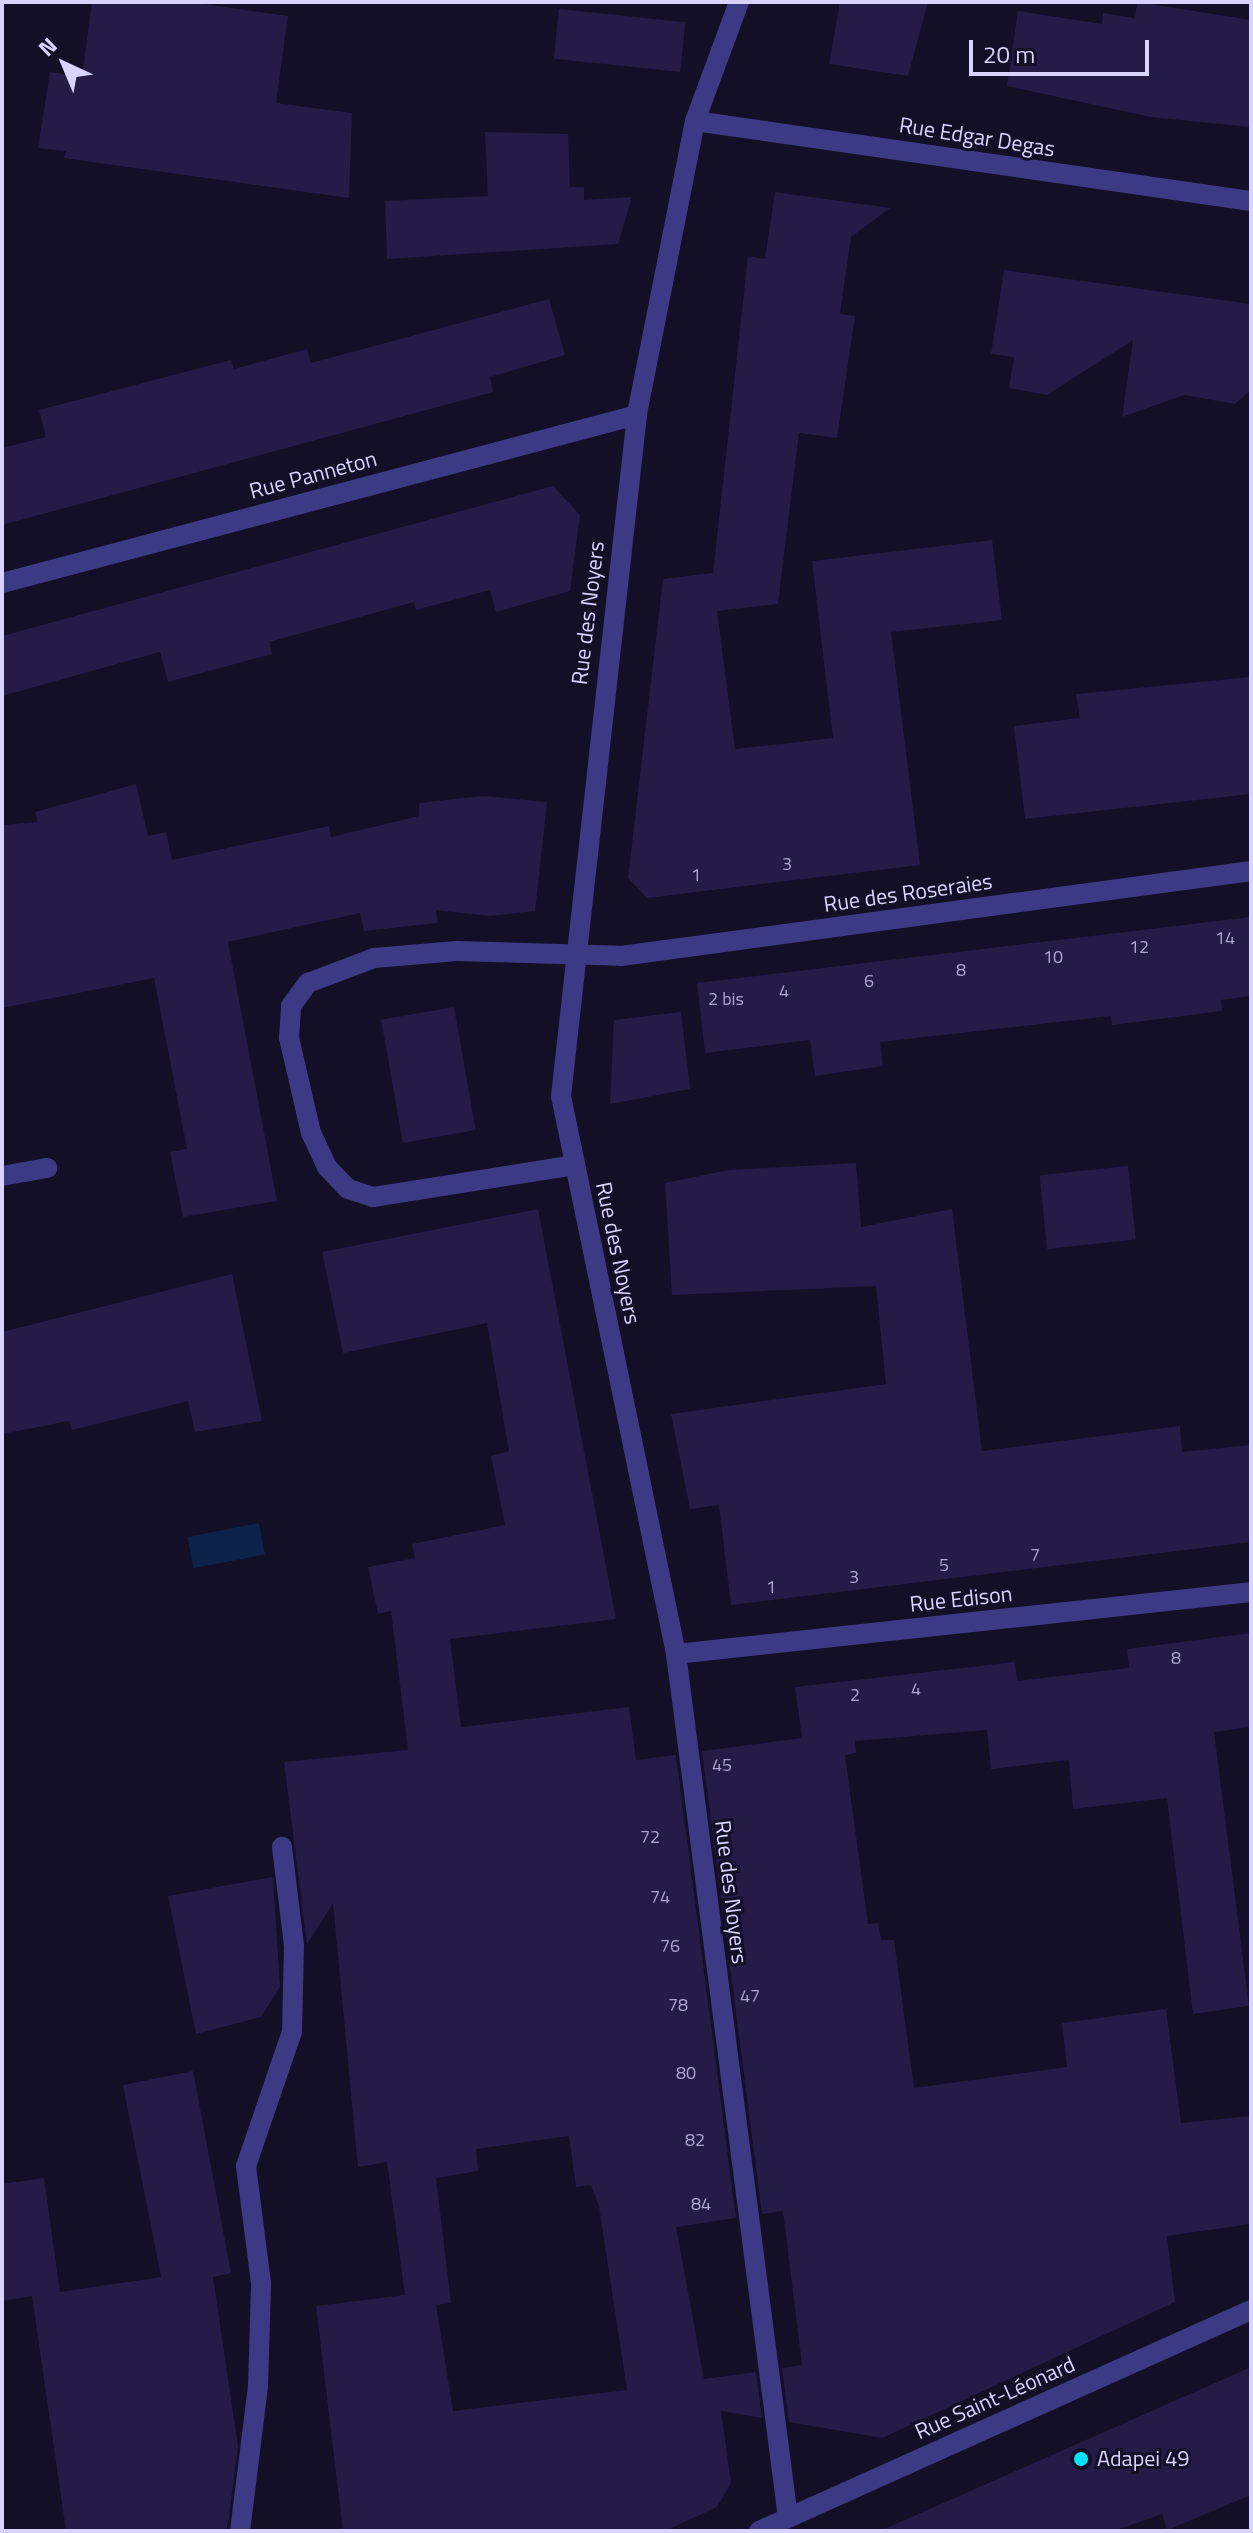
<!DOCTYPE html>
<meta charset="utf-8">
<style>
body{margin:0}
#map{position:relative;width:1253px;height:2533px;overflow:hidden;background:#130f26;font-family:"Titillium Web",sans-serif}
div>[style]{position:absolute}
.water>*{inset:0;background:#0c2248;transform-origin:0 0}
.building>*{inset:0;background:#241b47;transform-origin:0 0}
.minor>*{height:20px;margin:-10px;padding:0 10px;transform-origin:10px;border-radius:10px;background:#3d3a85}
.dots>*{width:22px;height:22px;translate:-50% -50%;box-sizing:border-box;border:4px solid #130f26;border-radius:50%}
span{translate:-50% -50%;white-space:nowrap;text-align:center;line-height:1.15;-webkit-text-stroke:6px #130f26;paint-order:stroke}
.number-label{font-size:18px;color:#aca6d1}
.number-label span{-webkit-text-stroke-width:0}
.street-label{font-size:22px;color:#d9d4ff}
.poi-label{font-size:22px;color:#d9d4ff}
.left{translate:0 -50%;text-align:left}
.frame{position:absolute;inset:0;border:4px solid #d9d4ff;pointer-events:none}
.north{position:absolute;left:24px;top:24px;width:80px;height:80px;-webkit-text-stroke:6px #130f26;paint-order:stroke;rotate:316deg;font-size:22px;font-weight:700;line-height:32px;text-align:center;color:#d9d4ff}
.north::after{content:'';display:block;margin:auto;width:28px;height:36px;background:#d9d4ff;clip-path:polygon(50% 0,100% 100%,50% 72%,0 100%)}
.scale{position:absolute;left:969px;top:40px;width:180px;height:36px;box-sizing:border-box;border:4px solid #d9d4ff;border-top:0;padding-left:10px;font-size:24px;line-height:28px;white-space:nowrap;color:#d9d4ff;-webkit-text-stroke:6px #130f26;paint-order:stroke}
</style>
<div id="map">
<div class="water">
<div style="left:259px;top:1523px;width:32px;height:73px;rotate:79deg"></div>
</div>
<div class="building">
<div style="clip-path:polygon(92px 2px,190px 2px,288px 16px,276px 103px,352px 113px,349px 198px,64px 158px,66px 151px,38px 148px,50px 72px,82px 77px)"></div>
<div style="clip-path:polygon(840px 2px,928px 2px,908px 76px,829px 64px)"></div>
<div style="clip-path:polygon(1137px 2px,1251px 20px,1251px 127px,1151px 117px,1007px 86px,1018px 11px,1102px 24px,1103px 13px,1135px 18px)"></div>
<div style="left:559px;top:9px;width:127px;height:50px;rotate:6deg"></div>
<div style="clip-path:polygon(485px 132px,568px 134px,570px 187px,584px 187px,584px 200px,632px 197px,618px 244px,387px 259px,385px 201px,488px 196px)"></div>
<div style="clip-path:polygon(775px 192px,890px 208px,851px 237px,840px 314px,855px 316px,837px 438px,799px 433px,778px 604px,717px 611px,735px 749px,833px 738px,812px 561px,992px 540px,1002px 620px,891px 632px,920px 865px,647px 898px,628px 878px,663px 579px,713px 573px,748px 256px,765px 259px)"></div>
<div style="clip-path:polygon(1004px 270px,1251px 304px,1251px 390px,1235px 404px,1184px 395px,1122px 417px,1133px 340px,1047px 395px,1009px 388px,1014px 357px,991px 354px)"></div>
<div style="clip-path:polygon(549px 299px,565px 355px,490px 377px,493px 392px,2px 525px,2px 448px,46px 437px,39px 410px,231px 360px,234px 369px,307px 349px,311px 363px)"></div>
<div style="clip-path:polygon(553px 486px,580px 515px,570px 591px,496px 612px,490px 590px,416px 610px,414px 602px,269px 642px,272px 654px,168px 682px,160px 652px,2px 696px,2px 636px)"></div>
<div style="clip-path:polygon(1251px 677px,1251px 794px,1025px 819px,1014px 726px,1080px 718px,1076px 694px)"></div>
<div style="clip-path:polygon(136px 784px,148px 836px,166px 832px,172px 860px,329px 826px,331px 837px,419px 816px,419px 803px,483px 796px,547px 802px,535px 911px,490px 916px,436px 910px,438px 923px,364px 931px,360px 913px,228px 942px,277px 1201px,183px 1217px,170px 1152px,187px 1149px,154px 978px,2px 1008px,2px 825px,38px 822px,35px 812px)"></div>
<div style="clip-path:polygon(1251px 917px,1251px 996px,1221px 1000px,1222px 1011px,1112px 1025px,1111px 1016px,880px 1042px,883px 1066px,815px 1076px,810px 1040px,705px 1053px,697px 983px)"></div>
<div style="left:454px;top:1007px;width:125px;height:74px;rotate:80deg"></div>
<div style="clip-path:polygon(681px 1012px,690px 1089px,610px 1104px,614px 1020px)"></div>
<div style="clip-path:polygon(856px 1163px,861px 1227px,952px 1209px,982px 1451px,1180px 1426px,1182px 1452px,1251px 1445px,1251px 1542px,731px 1605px,719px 1505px,690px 1509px,671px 1414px,886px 1384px,876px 1286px,672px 1295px,665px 1183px,728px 1170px)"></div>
<div style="left:1128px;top:1166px;width:74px;height:89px;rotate:84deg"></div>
<div style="clip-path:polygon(evenodd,538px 1209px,616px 1619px,450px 1639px,461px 1727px,629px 1707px,636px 1760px,676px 1755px,736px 2218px,676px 2227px,704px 2379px,756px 2372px,762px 2418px,721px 2411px,731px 2483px,717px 2507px,665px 2531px,343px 2531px,316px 2306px,405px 2295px,387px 2162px,358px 2167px,333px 1903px,307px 1944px,284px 1762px,408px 1750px,391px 1611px,378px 1614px,368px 1567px,415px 1558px,412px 1544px,505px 1525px,491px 1456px,509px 1451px,487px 1323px,343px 1353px,322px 1252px,538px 1209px,569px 2136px,576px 2187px,591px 2185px,599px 2206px,627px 2390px,453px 2411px,436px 2305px,451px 2303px,436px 2178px,478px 2171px,476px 2149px,569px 2136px)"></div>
<div style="clip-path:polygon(232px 1274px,262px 1421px,195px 1432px,188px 1401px,72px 1430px,69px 1421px,2px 1434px,2px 1332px)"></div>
<div style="clip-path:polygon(1251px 1633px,1251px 1727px,1214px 1732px,1249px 2006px,1193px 2014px,1167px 1798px,1073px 1809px,1069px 1760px,991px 1769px,987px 1730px,855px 1741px,856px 1753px,845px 1755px,868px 1924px,878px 1923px,881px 1940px,894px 1940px,914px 2088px,1067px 2067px,1062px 2023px,1166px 2009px,1181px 2123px,1251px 2116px,1251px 2224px,1167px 2236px,1175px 2302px,882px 2438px,789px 2422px,782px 2368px,802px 2365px,783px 2211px,762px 2214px,702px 1751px,802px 1738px,795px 1687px,1015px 1662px,1017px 1681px,1129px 1668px,1127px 1649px)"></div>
<div style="clip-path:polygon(273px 1877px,280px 1987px,261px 2017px,196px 2034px,168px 1896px)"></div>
<div style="clip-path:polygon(193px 2071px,231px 2273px,213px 2277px,238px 2446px,227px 2531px,66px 2531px,32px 2296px,2px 2301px,2px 2184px,44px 2178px,60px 2292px,161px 2277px,123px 2085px)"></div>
<div style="clip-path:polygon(1251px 2367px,1251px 2495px,1167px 2530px,1162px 2514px,1114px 2531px,880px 2531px)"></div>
</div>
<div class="minor">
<div style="left:739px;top:2px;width:127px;rotate:110.3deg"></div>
<div style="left:695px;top:121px;width:300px;rotate:101.2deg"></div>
<div style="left:637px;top:415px;width:685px;rotate:96.37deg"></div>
<div style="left:561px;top:1096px;width:570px;rotate:78.35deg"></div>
<div style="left:676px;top:1654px;width:871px;rotate:82.61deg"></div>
<div style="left:695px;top:121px;width:562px;rotate:8.19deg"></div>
<div style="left:2px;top:583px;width:657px;rotate:-14.82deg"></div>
<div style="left:575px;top:1165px;width:205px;rotate:171deg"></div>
<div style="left:373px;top:1197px;width:26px;rotate:-162deg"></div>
<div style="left:348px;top:1189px;width:30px;rotate:-134deg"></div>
<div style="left:327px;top:1167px;width:38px;rotate:-115deg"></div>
<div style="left:311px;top:1133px;width:98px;rotate:-103deg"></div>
<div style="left:289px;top:1038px;width:32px;rotate:-86deg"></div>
<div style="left:291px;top:1006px;width:29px;rotate:-54deg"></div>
<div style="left:308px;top:983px;width:71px;rotate:-20.7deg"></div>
<div style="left:374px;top:958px;width:83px;rotate:-4.8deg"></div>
<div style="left:457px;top:951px;width:164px;rotate:1.7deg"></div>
<div style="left:621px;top:956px;width:636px;rotate:-7.68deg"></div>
<div style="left:2px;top:1176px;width:46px;rotate:-10.1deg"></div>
<div style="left:676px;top:1654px;width:578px;rotate:-6.15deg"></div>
<div style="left:240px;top:2531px;width:145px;rotate:-82.9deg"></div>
<div style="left:258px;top:2387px;width:104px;rotate:-88.3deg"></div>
<div style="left:261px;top:2283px;width:118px;rotate:-97.3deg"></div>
<div style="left:246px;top:2166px;width:142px;rotate:-71.1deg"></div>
<div style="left:292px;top:2032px;width:86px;rotate:-88.7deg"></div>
<div style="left:294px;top:1946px;width:100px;rotate:-96.9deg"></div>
<div style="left:759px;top:2531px;width:539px;rotate:-24.19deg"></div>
</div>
<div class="dots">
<div style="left:1081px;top:2459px;background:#00e5ff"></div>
</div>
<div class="number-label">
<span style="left:787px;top:864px">3</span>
<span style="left:696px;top:875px">1</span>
<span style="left:1225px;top:938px">14</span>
<span style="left:1139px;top:947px">12</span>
<span style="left:1053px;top:957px">10</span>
<span style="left:961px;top:970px">8</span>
<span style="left:869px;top:981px">6</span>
<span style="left:784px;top:991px">4</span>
<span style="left:726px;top:999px">2 bis</span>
<span style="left:1035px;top:1555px">7</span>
<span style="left:944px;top:1565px">5</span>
<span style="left:854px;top:1577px">3</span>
<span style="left:771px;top:1587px">1</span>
<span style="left:1176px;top:1658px">8</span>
<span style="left:916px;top:1689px">4</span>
<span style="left:855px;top:1695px">2</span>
<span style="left:722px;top:1765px">45</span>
<span style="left:650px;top:1837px">72</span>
<span style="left:660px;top:1897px">74</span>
<span style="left:670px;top:1946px">76</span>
<span style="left:750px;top:1996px">47</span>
<span style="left:678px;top:2005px">78</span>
<span style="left:686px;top:2073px">80</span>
<span style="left:695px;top:2140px">82</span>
<span style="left:701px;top:2204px">84</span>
</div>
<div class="street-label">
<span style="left:977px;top:137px;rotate:9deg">Rue Edgar Degas</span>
<span style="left:313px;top:475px;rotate:-15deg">Rue Panneton</span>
<span style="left:588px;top:613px;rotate:-83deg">Rue des Noyers</span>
<span style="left:908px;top:893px;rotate:-8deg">Rue des Roseraies</span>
<span style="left:618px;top:1253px;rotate:78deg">Rue des Noyers</span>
<span style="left:961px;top:1599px;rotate:-6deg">Rue Edison</span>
<span style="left:731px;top:1892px;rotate:83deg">Rue des Noyers</span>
<span style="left:995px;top:2398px;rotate:-24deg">Rue Saint-Léonard</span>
</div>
<div class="poi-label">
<span class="left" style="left:1097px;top:2459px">Adapei 49</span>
</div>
<div class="frame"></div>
<div class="north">N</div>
<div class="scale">20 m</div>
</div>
